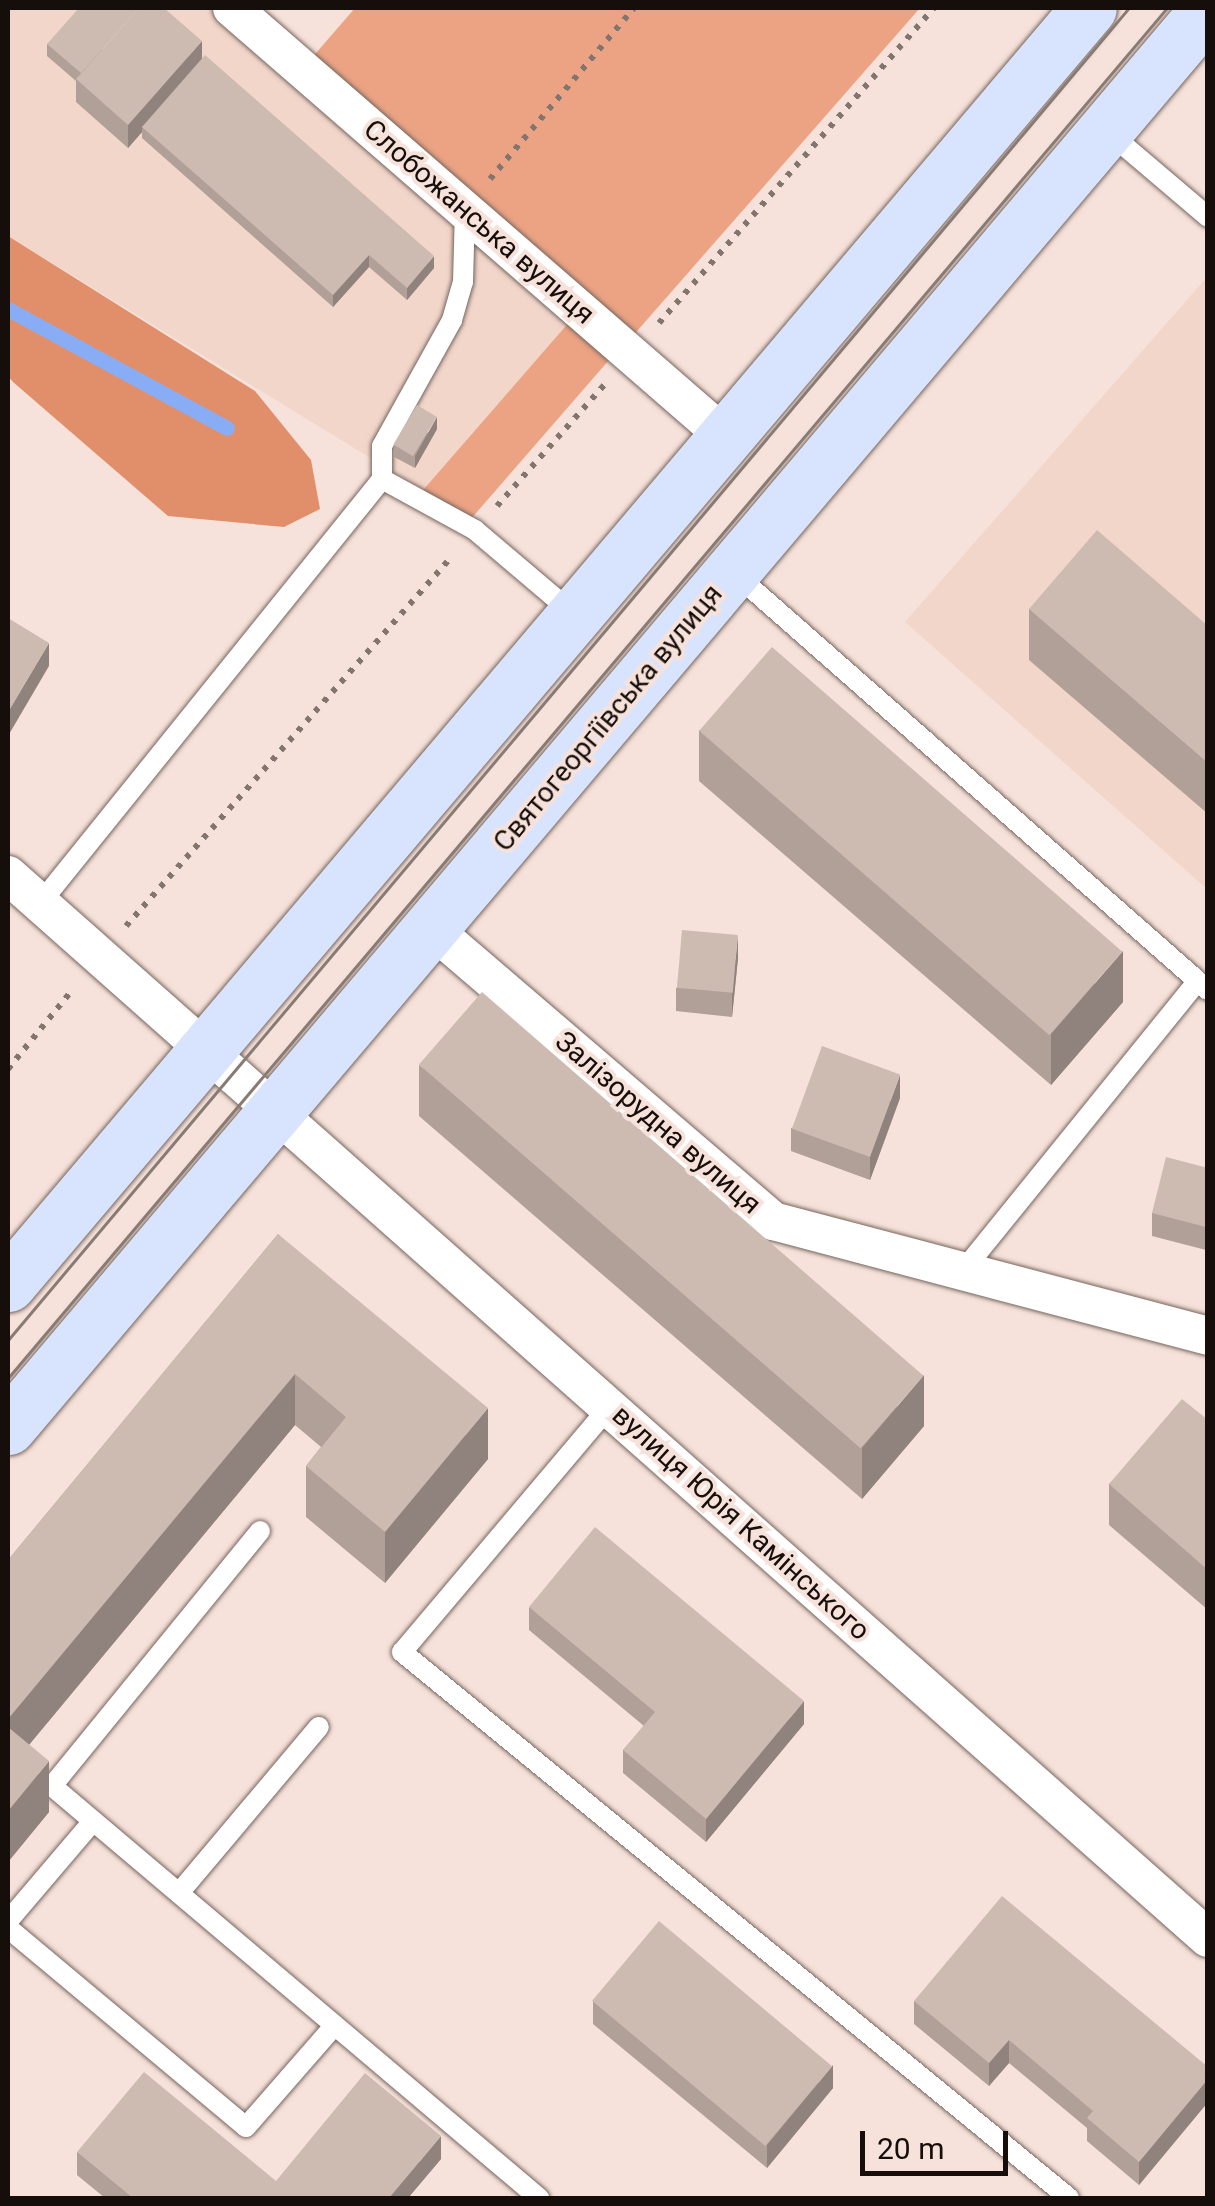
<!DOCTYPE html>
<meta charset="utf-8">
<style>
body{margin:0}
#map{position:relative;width:1215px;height:2206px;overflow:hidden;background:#f6e2da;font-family:Roboto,sans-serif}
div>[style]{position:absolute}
.built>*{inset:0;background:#f2d6ca}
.green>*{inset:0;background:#eba384;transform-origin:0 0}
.forest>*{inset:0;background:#e18f6b}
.stream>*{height:15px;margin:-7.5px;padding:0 7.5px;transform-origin:7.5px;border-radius:7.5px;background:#89adf4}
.path>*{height:6px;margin-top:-3px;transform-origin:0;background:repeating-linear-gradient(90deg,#82746f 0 5px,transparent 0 13px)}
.roads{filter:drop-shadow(0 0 2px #77655e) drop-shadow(0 0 2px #77655e)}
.lane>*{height:20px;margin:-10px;padding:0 10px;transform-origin:10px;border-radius:10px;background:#fff}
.street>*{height:38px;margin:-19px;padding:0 19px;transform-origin:19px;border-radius:19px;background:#fff}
.secondary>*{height:55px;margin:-27.5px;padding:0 27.5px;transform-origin:27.5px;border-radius:27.5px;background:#d8e4fd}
.tram>*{height:2.5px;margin:-1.25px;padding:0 1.25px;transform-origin:1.25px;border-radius:1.25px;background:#887b75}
.wall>*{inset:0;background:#b0a098}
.shaded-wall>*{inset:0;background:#90827c}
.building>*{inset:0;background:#cdbab1;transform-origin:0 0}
span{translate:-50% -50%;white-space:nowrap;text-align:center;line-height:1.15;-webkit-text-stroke:8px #f6e2da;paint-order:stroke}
.street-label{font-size:28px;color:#150e0b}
.frame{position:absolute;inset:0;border:10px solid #150e0b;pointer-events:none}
.scale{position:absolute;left:860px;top:2131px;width:148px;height:45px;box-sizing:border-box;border:5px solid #150e0b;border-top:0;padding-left:12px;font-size:30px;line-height:35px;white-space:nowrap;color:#150e0b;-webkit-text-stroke:8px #f6e2da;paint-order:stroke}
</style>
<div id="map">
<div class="built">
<div style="clip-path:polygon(8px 8px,211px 8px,571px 320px,426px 492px,8px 236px)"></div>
<div style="clip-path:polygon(1207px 277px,1207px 889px,905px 622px)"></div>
</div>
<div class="green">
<div style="clip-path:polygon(355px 8px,920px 8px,631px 338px,310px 60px)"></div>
<div style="left:571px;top:320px;width:55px;height:225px;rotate:41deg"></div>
</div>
<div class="forest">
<div style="clip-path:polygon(8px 236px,255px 391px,311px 460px,320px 509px,284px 527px,168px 516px,13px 382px,8px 376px)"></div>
</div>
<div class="stream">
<div style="left:8px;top:309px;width:249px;rotate:28.5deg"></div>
</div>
<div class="path">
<div style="left:490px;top:179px;width:224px;rotate:-49.9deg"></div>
<div style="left:659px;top:323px;width:418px;rotate:-48.9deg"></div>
<div style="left:497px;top:506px;width:163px;rotate:-48.5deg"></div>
<div style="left:126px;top:926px;width:493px;rotate:-48.6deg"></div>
<div style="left:8px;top:1069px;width:103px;rotate:-50.9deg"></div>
</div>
<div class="roads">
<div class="lane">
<div style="left:1107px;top:131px;width:133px;rotate:40.4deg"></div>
<div style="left:382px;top:479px;width:106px;rotate:28.7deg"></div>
<div style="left:475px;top:530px;width:130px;rotate:40.3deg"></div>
<div style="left:733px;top:572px;width:633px;rotate:41.35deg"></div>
<div style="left:42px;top:901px;width:542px;rotate:-51.14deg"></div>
<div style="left:382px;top:479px;width:33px;rotate:-90deg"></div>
<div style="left:382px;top:446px;width:144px;rotate:-60.9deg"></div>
<div style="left:452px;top:320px;width:40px;rotate:-74deg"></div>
<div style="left:463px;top:282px;width:70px;rotate:-88.4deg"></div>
<div style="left:962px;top:1272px;width:370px;rotate:-51deg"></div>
<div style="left:610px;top:1406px;width:322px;rotate:130.2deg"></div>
<div style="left:402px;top:1652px;width:862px;rotate:39.3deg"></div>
<div style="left:260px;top:1531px;width:329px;rotate:129.2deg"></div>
<div style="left:52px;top:1786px;width:638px;rotate:40.23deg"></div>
<div style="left:179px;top:1893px;width:217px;rotate:-49.9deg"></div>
<div style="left:8px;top:1921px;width:131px;rotate:-49.6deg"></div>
<div style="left:8px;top:1928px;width:310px;rotate:39.9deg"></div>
<div style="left:246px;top:2127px;width:135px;rotate:-48.9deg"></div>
</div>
<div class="street">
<div style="left:232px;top:8px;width:654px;rotate:40.97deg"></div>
<div style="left:8px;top:875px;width:1603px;rotate:41.54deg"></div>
<div style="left:430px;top:927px;width:452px;rotate:40.6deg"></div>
<div style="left:773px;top:1221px;width:450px;rotate:14.8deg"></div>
</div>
<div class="secondary">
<div style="left:8px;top:1284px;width:1672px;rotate:-49.73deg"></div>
<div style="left:8px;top:1427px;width:1858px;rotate:-49.76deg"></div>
</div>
</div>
<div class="tram">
<div style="left:8px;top:1340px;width:1741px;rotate:-49.92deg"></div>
<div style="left:8px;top:1378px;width:1794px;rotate:-49.77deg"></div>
</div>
<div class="wall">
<div style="clip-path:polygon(47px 44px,202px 58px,434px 268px,407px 300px,369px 267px,333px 307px,142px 138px,142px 132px,128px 148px,76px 102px,76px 81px,47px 56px)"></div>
<div style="clip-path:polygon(437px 429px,415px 468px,394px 457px,394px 445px)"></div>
<div style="clip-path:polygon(1029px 609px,1208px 626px,1208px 814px,1029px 660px)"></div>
<div style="clip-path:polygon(699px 730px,1123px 1002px,1051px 1085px,699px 781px)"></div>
<div style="clip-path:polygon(738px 958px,732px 1017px,676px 1011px,676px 988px)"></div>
<div style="clip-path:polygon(419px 1065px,924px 1426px,862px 1499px,419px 1116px)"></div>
<div style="clip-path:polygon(900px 1098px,870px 1180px,791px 1151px,791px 1128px)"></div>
<div style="clip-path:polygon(1208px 1168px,1206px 1250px,1152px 1236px,1152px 1213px)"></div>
<div style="clip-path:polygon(278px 1234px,488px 1459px,385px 1583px,306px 1517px,306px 1466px,321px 1447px,295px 1425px,29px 1745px,49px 1812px,8px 1862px,8px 1560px)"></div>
<div style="clip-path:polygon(1208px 1420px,1208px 1610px,1109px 1525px,1109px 1484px)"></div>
<div style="clip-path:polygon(529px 1607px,804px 1724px,706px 1842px,623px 1773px,623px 1750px,644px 1726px,529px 1630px)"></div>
<div style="clip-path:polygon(593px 2001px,833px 2088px,767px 2168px,593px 2024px)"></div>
<div style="clip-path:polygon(914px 2001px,1208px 2067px,1208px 2102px,1139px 2185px,1087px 2141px,1087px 2128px,1009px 2063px,989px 2086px,914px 2024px)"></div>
<div style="clip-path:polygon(77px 2152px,276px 2181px,441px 2159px,408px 2198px,105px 2198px,77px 2175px)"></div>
</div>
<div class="shaded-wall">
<div style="clip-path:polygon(202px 41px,202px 64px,142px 127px,142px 132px,128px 148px,128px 125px)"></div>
<div style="clip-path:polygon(369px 255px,369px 267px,333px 307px,333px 295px)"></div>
<div style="clip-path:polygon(434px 256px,434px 268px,407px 300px,407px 288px)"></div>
<div style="clip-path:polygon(437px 417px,437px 429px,415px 468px,415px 456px)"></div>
<div style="clip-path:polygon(49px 643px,49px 666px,8px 736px,8px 712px)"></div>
<div style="clip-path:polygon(738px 935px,738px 958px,732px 1017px,732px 994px)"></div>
<div style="clip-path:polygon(1123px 951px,1123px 1002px,1051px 1085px,1051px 1034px)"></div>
<div style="clip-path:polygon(900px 1075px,900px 1098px,870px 1180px,870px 1157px)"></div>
<div style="clip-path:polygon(295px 1374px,295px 1425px,8px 1770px,8px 1719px)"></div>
<div style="clip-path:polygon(924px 1375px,924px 1426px,862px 1499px,862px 1448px)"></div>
<div style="clip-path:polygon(488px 1408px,488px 1459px,385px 1583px,385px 1532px)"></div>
<div style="clip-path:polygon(804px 1701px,804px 1724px,706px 1842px,706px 1819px)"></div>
<div style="clip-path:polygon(49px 1761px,49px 1812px,8px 1862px,8px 1811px)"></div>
<div style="clip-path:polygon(1009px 2040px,1009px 2063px,989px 2086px,989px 2063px)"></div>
<div style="clip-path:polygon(833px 2065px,833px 2088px,767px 2168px,767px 2145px)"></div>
<div style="clip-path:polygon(1208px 2079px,1208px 2102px,1139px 2185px,1139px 2162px)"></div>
<div style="clip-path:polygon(441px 2136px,441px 2159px,408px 2198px,389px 2198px)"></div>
</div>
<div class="building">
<div style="clip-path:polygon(79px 8px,139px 8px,81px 73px,47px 44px)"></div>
<div style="clip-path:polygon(139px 8px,164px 8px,202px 41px,128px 125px,76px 79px)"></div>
<div style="clip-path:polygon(205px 55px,434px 256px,407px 288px,369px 255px,333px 295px,142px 127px)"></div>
<div style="left:417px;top:405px;width:23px;height:46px;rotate:31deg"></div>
<div style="clip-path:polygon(1097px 530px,1208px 626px,1208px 763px,1029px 609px)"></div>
<div style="clip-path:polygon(8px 618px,49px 643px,8px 712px)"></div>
<div style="left:772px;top:647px;width:464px;height:111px;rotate:41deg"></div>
<div style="left:682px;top:930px;width:56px;height:58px;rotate:5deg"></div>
<div style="left:482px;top:992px;width:585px;height:96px;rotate:41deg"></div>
<div style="left:822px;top:1046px;width:83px;height:88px;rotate:20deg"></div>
<div style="clip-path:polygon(1166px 1157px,1208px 1168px,1208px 1221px,1206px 1227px,1152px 1213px)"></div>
<div style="clip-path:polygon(278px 1234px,488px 1408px,385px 1532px,306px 1466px,346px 1417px,295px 1374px,8px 1719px,8px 1560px)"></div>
<div style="clip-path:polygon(1182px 1399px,1208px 1420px,1208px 1570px,1109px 1484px)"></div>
<div style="clip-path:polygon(595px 1527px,804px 1701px,706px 1819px,623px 1750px,655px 1712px,529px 1607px)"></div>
<div style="clip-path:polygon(8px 1727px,49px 1761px,8px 1811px)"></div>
<div style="clip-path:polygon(1002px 1896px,1208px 2067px,1208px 2079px,1139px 2162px,1087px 2118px,1093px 2111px,1009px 2040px,989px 2063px,914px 2001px)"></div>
<div style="left:659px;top:1921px;width:226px;height:104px;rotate:40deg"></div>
<div style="clip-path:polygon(144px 2072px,276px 2181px,365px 2073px,441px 2136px,389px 2198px,133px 2198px,77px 2152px)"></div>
</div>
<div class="street-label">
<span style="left:479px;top:222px;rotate:41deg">Слобожанська вулиця</span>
<span style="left:608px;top:718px;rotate:-50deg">Святогеоргіївська вулиця</span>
<span style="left:658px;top:1123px;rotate:41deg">Залізорудна вулиця</span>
<span style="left:741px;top:1523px;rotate:42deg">вулиця Юрія Камінського</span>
</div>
<div class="frame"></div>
<div class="scale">20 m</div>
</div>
